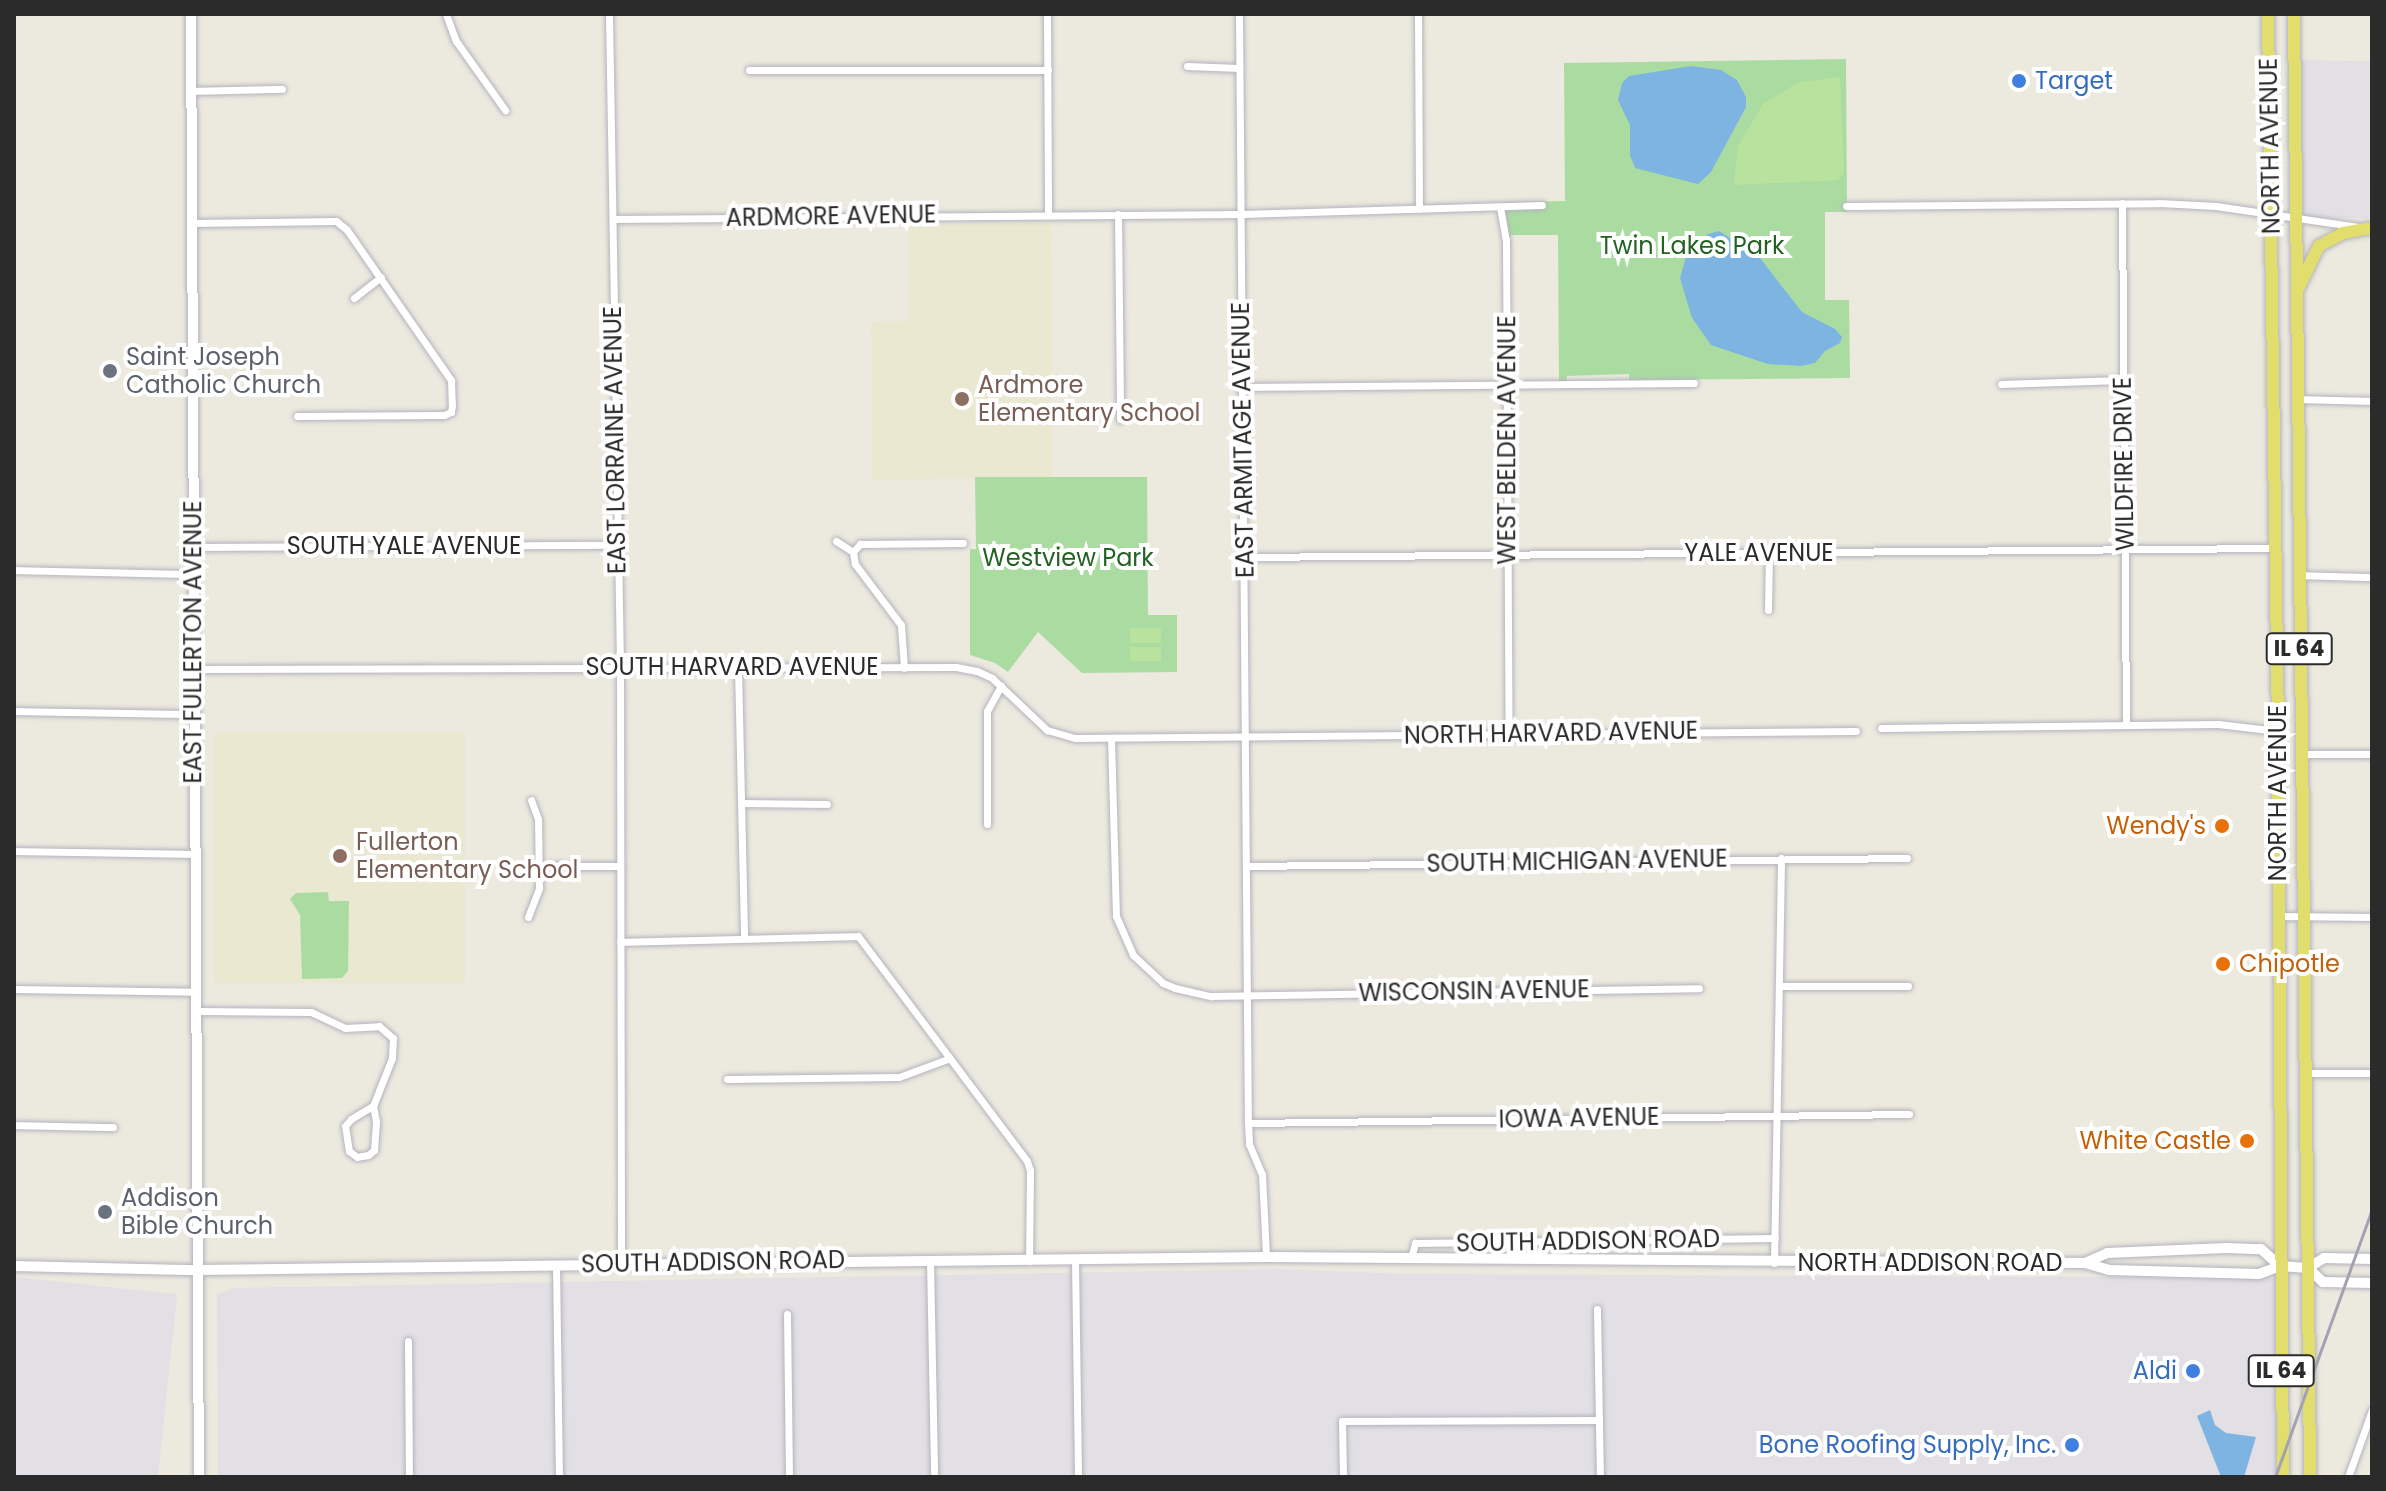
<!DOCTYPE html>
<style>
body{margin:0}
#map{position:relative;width:2386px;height:1491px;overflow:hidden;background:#ece9df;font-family:Poppins,sans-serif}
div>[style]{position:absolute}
.industrial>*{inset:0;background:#e2dfe5;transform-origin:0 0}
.education>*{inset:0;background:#ebe8d1;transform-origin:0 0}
.green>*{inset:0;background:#aadca2}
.pitch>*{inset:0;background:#b8e29e;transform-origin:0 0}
.water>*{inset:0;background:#7db4e2}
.roads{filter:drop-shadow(0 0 2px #b3b3bd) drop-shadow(0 0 2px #b3b3bd)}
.street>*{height:7px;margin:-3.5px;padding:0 3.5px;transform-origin:3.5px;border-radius:3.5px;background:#fff}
.secondary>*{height:10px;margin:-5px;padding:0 5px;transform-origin:5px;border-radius:5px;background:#fff}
.primary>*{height:12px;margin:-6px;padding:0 6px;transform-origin:6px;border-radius:6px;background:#e2de6d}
.rail>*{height:3px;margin:-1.5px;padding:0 1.5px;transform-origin:1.5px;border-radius:1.5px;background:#a3a2b3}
.dots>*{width:22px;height:22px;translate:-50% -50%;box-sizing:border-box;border:4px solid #fff;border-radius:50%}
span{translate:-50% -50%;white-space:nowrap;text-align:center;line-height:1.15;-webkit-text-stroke:8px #fff;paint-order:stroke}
.shield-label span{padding:2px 6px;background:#fff;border:2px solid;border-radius:6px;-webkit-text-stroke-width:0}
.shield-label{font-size:22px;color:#2b2b2b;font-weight:700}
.shop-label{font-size:24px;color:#366cbe}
.left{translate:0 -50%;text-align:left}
.right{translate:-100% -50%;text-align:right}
.street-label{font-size:24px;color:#2b2b2b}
.park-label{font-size:24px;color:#236222}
.worship-label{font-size:24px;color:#5b616d}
.education-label{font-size:24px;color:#785e54}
.food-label{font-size:24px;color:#c56008}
.frame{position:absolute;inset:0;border:16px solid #2b2b2b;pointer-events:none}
</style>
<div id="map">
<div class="industrial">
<div style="left:2296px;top:60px;width:76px;height:157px;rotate:1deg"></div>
<div style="clip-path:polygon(1278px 1269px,1404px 1274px,2280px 1278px,2281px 1458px,2273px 1477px,218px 1477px,217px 1294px,235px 1288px)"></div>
<div style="left:14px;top:1277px;width:164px;height:200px;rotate:6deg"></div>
</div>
<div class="education">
<div style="clip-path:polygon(1051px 223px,1052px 477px,872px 480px,871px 322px,908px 321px,909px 225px)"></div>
<div style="left:214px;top:732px;width:251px;height:251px"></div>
</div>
<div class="green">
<div style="clip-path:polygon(1846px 59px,1847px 212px,1825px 212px,1825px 300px,1849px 300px,1850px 378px,1629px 380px,1629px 374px,1567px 376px,1566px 382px,1559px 382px,1558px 235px,1509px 235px,1504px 202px,1565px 201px,1564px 63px)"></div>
<div style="clip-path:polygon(975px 477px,1147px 477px,1148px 615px,1177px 615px,1177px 672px,1082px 673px,1038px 632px,1008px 672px,995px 663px,970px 655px,970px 549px,976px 549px)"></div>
<div style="clip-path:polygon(328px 892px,329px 901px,349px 901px,348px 971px,342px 978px,302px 979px,300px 915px,290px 899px,296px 893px)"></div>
</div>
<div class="pitch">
<div style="clip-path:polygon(1840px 77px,1844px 172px,1838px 180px,1734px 185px,1738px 146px,1763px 104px,1797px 83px)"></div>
<div style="left:1130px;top:628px;width:31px;height:15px"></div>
<div style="left:1130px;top:647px;width:31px;height:14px"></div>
</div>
<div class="water">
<div style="clip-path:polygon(1691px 66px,1721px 70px,1737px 80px,1746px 97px,1746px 107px,1711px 172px,1698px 184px,1635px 168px,1630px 155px,1630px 125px,1618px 100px,1622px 83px,1629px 76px)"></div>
<div style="clip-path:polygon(1719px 231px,1760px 258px,1802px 312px,1835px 329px,1842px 337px,1840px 343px,1825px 351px,1815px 363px,1801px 366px,1768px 364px,1711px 345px,1692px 318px,1680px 278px,1686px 257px,1694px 247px,1708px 234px)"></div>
<div style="clip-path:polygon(2210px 1410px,2215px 1425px,2226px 1433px,2256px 1437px,2244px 1477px,2221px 1477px,2197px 1416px)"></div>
</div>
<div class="roads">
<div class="street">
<div style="left:446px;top:14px;width:29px;rotate:70deg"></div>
<div style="left:456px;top:41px;width:85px;rotate:54.6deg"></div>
<div style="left:609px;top:14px;width:652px;rotate:89.03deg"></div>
<div style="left:620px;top:666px;width:598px;rotate:89.9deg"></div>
<div style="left:1047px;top:14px;width:199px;rotate:89.7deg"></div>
<div style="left:1239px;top:14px;width:1109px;rotate:89.54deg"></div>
<div style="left:1248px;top:1123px;width:21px;rotate:87deg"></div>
<div style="left:1249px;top:1144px;width:33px;rotate:67deg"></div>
<div style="left:1262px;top:1174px;width:83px;rotate:87.2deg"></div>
<div style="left:1418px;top:14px;width:195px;rotate:89.7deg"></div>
<div style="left:1187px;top:66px;width:52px;rotate:2.2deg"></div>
<div style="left:749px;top:70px;width:299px"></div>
<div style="left:191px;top:91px;width:91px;rotate:-1.3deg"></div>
<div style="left:2122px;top:203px;width:522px;rotate:89.56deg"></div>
<div style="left:1846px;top:206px;width:313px;rotate:-0.5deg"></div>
<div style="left:2159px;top:203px;width:57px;rotate:3deg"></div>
<div style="left:2216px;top:206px;width:144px;rotate:8.4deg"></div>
<div style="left:1500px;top:207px;width:34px;rotate:80deg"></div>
<div style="left:1506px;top:240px;width:493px;rotate:89.7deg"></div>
<div style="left:1118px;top:214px;width:205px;rotate:89.4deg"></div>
<div style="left:613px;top:219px;width:629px;rotate:-0.46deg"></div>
<div style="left:1242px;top:214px;width:300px;rotate:-1.7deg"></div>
<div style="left:192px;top:223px;width:144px;rotate:-0.8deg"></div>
<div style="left:336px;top:221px;width:14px;rotate:39deg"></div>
<div style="left:347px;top:230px;width:183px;rotate:55.3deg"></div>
<div style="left:451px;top:380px;width:25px;rotate:88deg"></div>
<div style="left:452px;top:405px;width:7px;rotate:98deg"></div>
<div style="left:451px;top:412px;width:8px;rotate:157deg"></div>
<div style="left:444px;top:415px;width:147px;rotate:179.6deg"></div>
<div style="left:354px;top:298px;width:34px;rotate:-38deg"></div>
<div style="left:2001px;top:384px;width:121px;rotate:-1.9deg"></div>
<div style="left:1240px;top:387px;width:454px;rotate:-0.5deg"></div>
<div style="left:2298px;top:399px;width:74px;rotate:1.5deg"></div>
<div style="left:836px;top:541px;width:20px;rotate:33deg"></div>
<div style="left:193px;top:547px;width:422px;rotate:-0.3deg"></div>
<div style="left:853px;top:552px;width:12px;rotate:81deg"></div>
<div style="left:855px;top:564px;width:76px;rotate:53deg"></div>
<div style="left:901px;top:625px;width:43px;rotate:86deg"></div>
<div style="left:853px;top:552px;width:11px;rotate:-49deg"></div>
<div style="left:860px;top:544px;width:103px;rotate:-0.6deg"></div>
<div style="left:1244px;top:557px;width:1030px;rotate:-0.5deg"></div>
<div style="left:14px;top:570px;width:179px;rotate:1.3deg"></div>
<div style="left:2299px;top:575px;width:73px;rotate:1.6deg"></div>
<div style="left:1768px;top:610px;width:58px;rotate:-89deg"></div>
<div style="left:738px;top:668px;width:270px;rotate:88.7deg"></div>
<div style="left:194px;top:669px;width:762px;rotate:-0.15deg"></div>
<div style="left:956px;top:667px;width:21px;rotate:11deg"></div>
<div style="left:977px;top:671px;width:17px;rotate:25deg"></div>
<div style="left:992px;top:678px;width:76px;rotate:43.4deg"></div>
<div style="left:1047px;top:730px;width:29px;rotate:16deg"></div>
<div style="left:1075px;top:738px;width:781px;rotate:-0.51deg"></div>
<div style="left:14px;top:711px;width:180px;rotate:1deg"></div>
<div style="left:1881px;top:728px;width:337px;rotate:-0.7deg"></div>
<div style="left:2218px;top:724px;width:60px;rotate:6.7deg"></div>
<div style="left:1111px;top:738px;width:178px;rotate:88.4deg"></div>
<div style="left:1116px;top:916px;width:43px;rotate:66.4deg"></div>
<div style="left:1133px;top:955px;width:41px;rotate:43deg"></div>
<div style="left:1163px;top:983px;width:13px;rotate:23deg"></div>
<div style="left:1175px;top:988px;width:37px;rotate:13deg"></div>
<div style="left:1211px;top:996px;width:488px;rotate:-0.9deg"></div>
<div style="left:2302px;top:754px;width:70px"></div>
<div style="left:743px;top:803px;width:84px;rotate:0.7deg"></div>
<div style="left:987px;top:824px;width:113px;rotate:-90deg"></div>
<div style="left:987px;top:711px;width:29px;rotate:-61deg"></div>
<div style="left:14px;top:851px;width:181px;rotate:0.9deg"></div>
<div style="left:539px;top:866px;width:79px"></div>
<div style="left:1246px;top:866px;width:661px;rotate:-0.69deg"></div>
<div style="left:2279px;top:916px;width:93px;rotate:0.6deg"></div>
<div style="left:528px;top:917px;width:31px;rotate:-69deg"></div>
<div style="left:539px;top:888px;width:69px;rotate:-90.8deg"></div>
<div style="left:538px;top:819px;width:20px;rotate:-110deg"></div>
<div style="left:620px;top:942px;width:238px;rotate:-1.4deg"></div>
<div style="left:858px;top:936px;width:281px;rotate:53.1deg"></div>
<div style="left:1027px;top:1161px;width:9px;rotate:72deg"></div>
<div style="left:1030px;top:1170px;width:91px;rotate:90.6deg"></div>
<div style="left:1780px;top:986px;width:128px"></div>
<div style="left:14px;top:989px;width:181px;rotate:0.9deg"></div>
<div style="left:196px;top:1011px;width:115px;rotate:0.5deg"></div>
<div style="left:311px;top:1012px;width:38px;rotate:25deg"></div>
<div style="left:345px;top:1028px;width:34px;rotate:-3deg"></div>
<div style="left:379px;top:1026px;width:18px;rotate:41deg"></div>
<div style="left:393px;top:1038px;width:20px;rotate:93deg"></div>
<div style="left:392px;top:1058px;width:52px;rotate:111.6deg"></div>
<div style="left:2304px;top:1073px;width:68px"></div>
<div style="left:727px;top:1079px;width:172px;rotate:-0.7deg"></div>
<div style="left:899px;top:1077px;width:54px;rotate:-20.4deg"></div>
<div style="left:373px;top:1106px;width:16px;rotate:79deg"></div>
<div style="left:376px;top:1122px;width:28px;rotate:94deg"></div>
<div style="left:374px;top:1150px;width:8px;rotate:140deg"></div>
<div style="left:368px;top:1155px;width:11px;rotate:170deg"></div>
<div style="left:357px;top:1157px;width:10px;rotate:-143deg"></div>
<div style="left:349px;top:1151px;width:25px;rotate:-99deg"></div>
<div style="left:345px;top:1126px;width:9px;rotate:-49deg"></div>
<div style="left:351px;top:1119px;width:26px;rotate:-31deg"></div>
<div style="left:1248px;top:1123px;width:661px;rotate:-0.78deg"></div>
<div style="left:14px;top:1125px;width:99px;rotate:1.2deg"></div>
<div style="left:1411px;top:1258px;width:16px;rotate:-75deg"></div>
<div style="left:1415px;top:1243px;width:360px;rotate:-0.8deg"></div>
<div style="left:930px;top:1260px;width:217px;rotate:88.9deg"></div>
<div style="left:1075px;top:1260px;width:217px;rotate:89.2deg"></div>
<div style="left:1774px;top:1263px;width:405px;rotate:-89deg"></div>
<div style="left:556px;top:1264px;width:213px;rotate:89.2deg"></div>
<div style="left:1597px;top:1309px;width:168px;rotate:89deg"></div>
<div style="left:787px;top:1314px;width:163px;rotate:89.3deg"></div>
<div style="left:408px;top:1341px;width:136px;rotate:89.6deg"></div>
<div style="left:1343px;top:1477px;width:56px;rotate:-91deg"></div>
<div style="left:1342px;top:1421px;width:257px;rotate:-0.2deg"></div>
<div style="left:2348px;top:1477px;width:71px;rotate:-70.3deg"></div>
</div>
<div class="secondary">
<div style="left:191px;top:14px;width:1463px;rotate:89.69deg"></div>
<div style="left:2085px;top:1263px;width:24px;rotate:-24deg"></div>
<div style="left:2107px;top:1253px;width:119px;rotate:-2.4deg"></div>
<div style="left:2226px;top:1248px;width:35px;rotate:2deg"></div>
<div style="left:2261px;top:1249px;width:25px;rotate:42deg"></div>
<div style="left:14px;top:1266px;width:183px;rotate:1.3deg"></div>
<div style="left:197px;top:1270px;width:1069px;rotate:-0.7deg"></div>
<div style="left:1266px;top:1257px;width:819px;rotate:0.42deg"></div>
<div style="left:2085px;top:1263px;width:25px;rotate:16deg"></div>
<div style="left:2109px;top:1270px;width:150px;rotate:1.5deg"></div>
<div style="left:2259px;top:1274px;width:22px;rotate:-21deg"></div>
<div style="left:2280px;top:1266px;width:28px;rotate:4deg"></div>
<div style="left:2308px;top:1268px;width:19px;rotate:-32deg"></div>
<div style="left:2324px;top:1258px;width:48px;rotate:1.2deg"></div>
<div style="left:2308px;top:1268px;width:21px;rotate:43deg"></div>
<div style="left:2323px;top:1282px;width:49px;rotate:1.2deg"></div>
</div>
<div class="primary">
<div style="left:2268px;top:14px;width:717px;rotate:89.2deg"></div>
<div style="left:2278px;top:731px;width:746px;rotate:89.62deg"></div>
<div style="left:2294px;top:14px;width:1463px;rotate:89.37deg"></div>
<div style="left:2299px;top:287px;width:46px;rotate:-64deg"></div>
<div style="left:2319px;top:246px;width:27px;rotate:-28deg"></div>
<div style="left:2343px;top:233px;width:28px;rotate:-10deg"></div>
</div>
</div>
<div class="rail">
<div style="left:2275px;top:1477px;width:285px;rotate:-70.1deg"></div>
</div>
<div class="dots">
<div style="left:2019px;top:81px;background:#3f7fe0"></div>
<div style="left:110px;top:371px;background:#6b7280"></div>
<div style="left:962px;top:399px;background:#8d6e63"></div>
<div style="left:2222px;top:826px;background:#e8710a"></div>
<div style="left:340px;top:856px;background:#8d6e63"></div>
<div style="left:2223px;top:964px;background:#e8710a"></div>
<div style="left:2247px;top:1141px;background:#e8710a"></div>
<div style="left:105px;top:1212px;background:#6b7280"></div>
<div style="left:2193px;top:1371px;background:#3f7fe0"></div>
<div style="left:2072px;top:1445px;background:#3f7fe0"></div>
</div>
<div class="shield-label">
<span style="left:2299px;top:649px">IL 64</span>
<span style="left:2281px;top:1371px">IL 64</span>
</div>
<div class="shop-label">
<span class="left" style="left:2035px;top:81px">Target</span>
<span class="right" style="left:2177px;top:1371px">Aldi</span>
<span class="right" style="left:2056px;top:1445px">Bone Roofing Supply, Inc.</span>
</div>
<div class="street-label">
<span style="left:2270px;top:146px;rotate:-91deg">NORTH AVENUE</span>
<span style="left:831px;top:216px;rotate:-1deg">ARDMORE AVENUE</span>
<span style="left:615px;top:440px;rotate:-91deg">EAST LORRAINE AVENUE</span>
<span style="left:1243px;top:440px;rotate:-91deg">EAST ARMITAGE AVENUE</span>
<span style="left:1507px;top:440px;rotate:-90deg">WEST BELDEN AVENUE</span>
<span style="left:2124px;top:464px;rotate:-91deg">WILDFIRE DRIVE</span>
<span style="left:404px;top:546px">SOUTH YALE AVENUE</span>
<span style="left:1759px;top:553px">YALE AVENUE</span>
<span style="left:193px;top:642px;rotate:-90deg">EAST FULLERTON AVENUE</span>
<span style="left:732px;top:667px">SOUTH HARVARD AVENUE</span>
<span style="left:1551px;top:733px;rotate:-1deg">NORTH HARVARD AVENUE</span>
<span style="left:2278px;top:793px;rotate:-90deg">NORTH AVENUE</span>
<span style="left:1577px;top:861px;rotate:-1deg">SOUTH MICHIGAN AVENUE</span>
<span style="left:1474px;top:991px;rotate:-1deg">WISCONSIN AVENUE</span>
<span style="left:1579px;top:1118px;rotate:-1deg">IOWA AVENUE</span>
<span style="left:1588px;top:1241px;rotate:-1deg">SOUTH ADDISON ROAD</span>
<span style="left:713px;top:1262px;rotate:-1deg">SOUTH ADDISON ROAD</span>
<span style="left:1930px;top:1263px">NORTH ADDISON ROAD</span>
</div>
<div class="park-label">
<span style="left:1692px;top:246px">Twin Lakes Park</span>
<span style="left:1068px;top:558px">Westview Park</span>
</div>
<div class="worship-label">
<span class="left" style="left:126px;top:371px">Saint Joseph<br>Catholic Church</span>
<span class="left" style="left:121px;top:1212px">Addison<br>Bible Church</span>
</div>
<div class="education-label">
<span class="left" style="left:978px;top:399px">Ardmore<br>Elementary School</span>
<span class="left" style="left:356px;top:856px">Fullerton<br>Elementary School</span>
</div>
<div class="food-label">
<span class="right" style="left:2206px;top:826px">Wendy's</span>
<span class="left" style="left:2239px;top:964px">Chipotle</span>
<span class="right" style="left:2231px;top:1141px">White Castle</span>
</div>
<div class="frame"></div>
</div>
